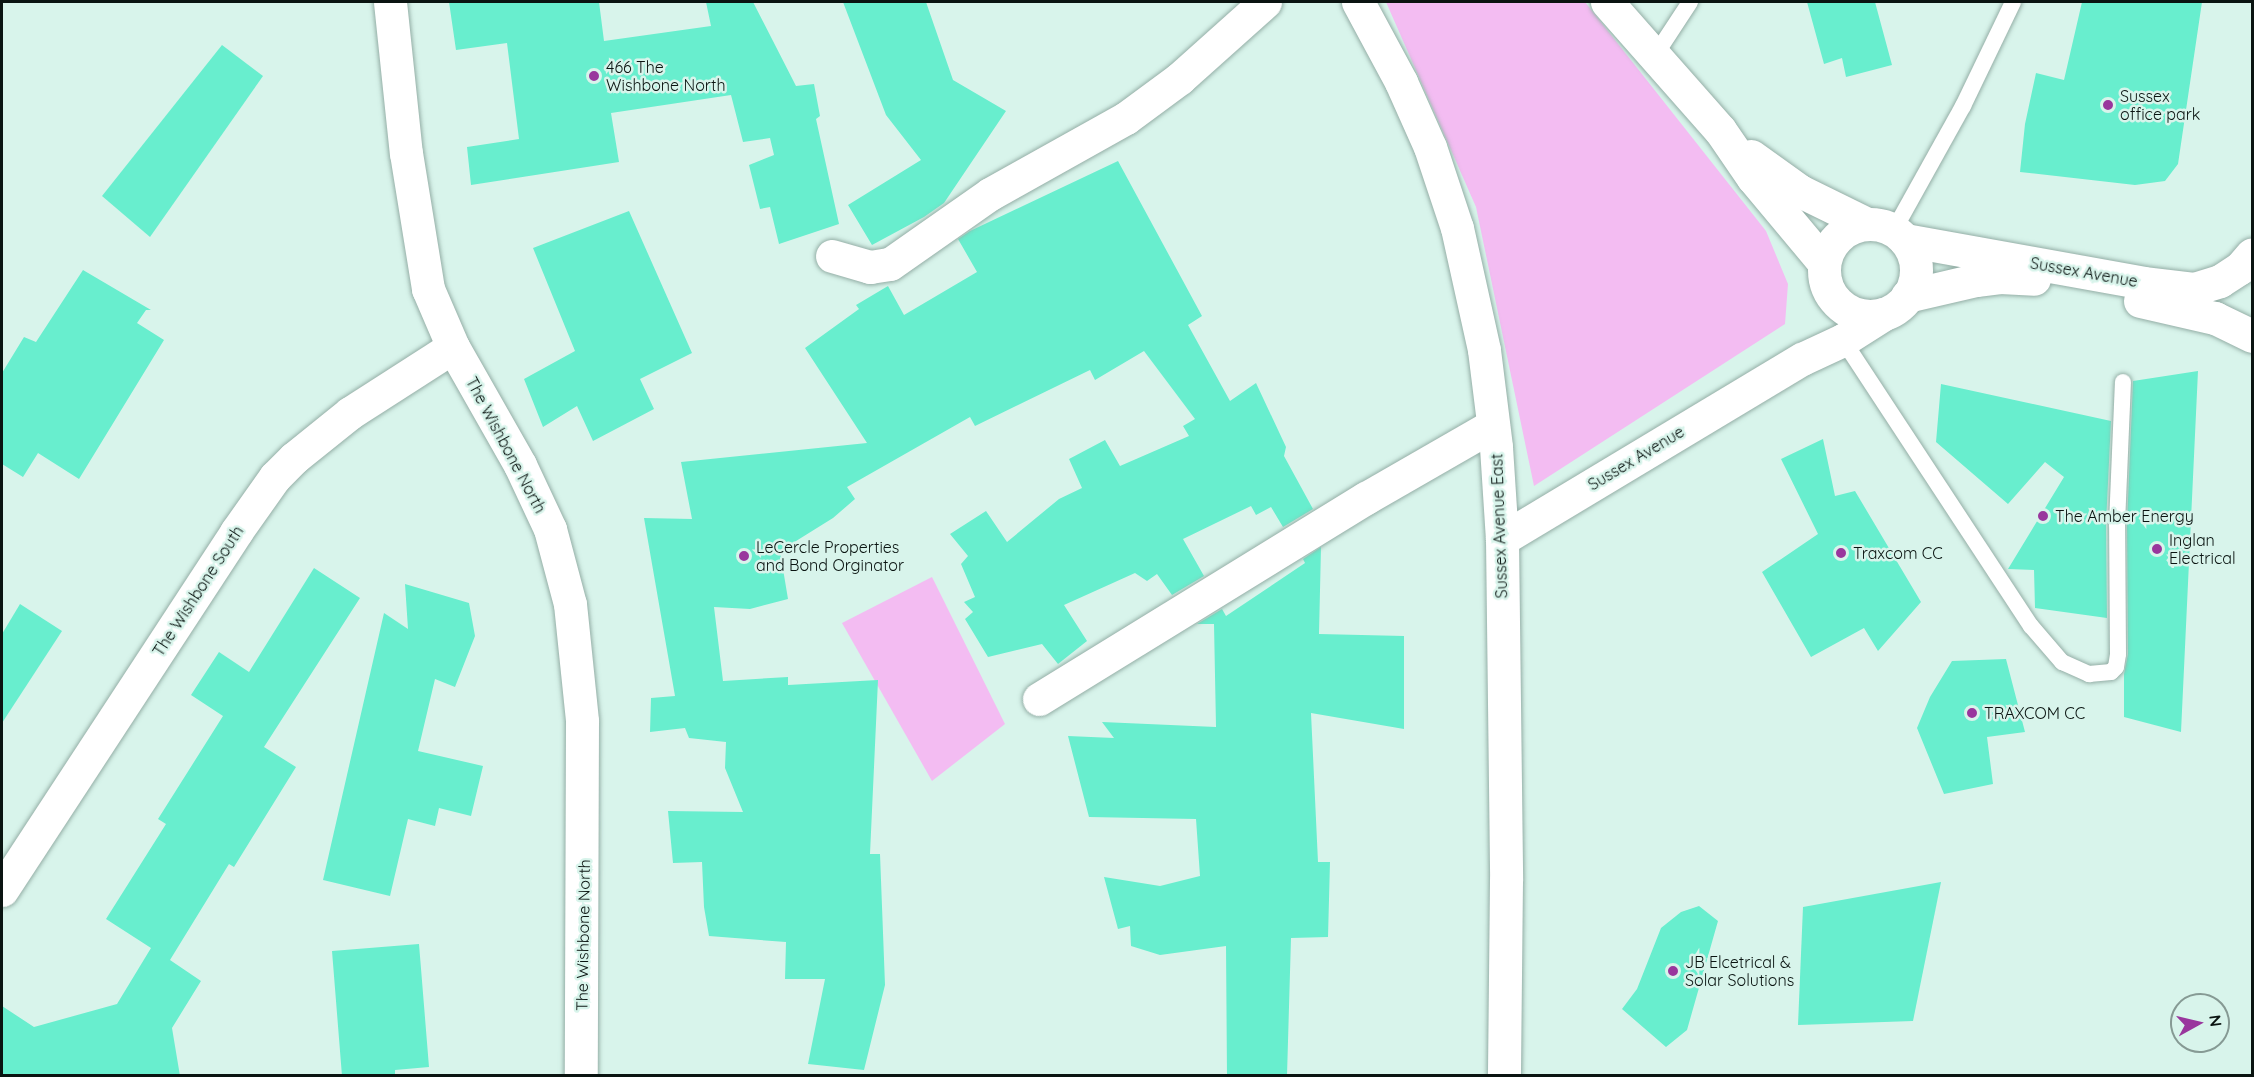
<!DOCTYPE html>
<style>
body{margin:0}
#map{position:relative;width:2254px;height:1077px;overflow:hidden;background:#d8f4eb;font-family:Quicksand,sans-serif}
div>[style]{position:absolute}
.green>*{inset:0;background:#f3bcf2}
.building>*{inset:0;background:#68eece}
.roads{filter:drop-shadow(0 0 2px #94aea6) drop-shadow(0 0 2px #94aea6)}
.service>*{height:16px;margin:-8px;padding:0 8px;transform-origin:8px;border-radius:8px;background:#fff}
.minor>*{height:33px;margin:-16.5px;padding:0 16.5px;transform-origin:16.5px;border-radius:16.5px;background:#fff}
.minor>.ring{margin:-16.5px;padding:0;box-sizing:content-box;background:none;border:33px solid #fff;border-radius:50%}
.dots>*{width:16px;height:16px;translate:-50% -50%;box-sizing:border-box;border:3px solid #d8f4eb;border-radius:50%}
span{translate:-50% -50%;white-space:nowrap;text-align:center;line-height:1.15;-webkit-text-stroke:5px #d8f4eb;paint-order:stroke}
.poi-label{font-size:16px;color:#0a1411}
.left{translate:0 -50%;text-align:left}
.street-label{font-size:16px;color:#0a1411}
.frame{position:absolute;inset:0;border:3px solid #0a1411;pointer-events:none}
.north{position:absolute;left:2170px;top:993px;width:60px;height:60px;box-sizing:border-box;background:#d8f4eb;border:2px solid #869a94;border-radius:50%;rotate:82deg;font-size:16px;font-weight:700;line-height:24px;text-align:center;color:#0a1411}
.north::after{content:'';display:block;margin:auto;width:21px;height:27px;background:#99369d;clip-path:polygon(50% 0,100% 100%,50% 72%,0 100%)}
</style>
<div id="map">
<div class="green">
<div style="clip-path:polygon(1386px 2px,1585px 2px,1766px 231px,1788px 284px,1785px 324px,1534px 486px,1476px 207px)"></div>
<div style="clip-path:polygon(932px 577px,1005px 724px,932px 781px,842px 623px)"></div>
</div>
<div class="building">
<div style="clip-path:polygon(449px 2px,599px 2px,604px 41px,711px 26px,706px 2px,753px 2px,796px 86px,814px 84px,820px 116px,816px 119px,839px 224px,779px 244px,770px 207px,760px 209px,749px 165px,774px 155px,770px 138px,743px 142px,731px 95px,611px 113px,619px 162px,471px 185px,467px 147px,519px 139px,507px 43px,456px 50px)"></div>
<div style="clip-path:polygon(843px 2px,926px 2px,953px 80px,1006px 111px,944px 203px,924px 217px,872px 245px,848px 205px,921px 160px,886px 115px)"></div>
<div style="clip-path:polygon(1807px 2px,1875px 2px,1892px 65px,1846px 77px,1842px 58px,1824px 64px)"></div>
<div style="clip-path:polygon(2082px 2px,2202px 2px,2178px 164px,2165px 181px,2135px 185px,2020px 172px,2025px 124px,2036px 73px,2064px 80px)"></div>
<div style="clip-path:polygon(222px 45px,263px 76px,150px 237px,102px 196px)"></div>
<div style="clip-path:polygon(1118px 161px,1202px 316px,1188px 325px,1230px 401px,1256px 383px,1286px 447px,1284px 456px,1313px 509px,1283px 527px,1271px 507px,1256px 515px,1251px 506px,1183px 539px,1204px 576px,1172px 595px,1157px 574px,1147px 581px,1135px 573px,1064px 605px,1087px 641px,1058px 664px,1042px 644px,988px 657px,965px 619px,973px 612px,964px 602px,975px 597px,961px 564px,968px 556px,950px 534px,986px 511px,1007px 542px,1059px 499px,1082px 488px,1069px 459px,1105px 440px,1120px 466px,1189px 436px,1183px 426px,1195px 419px,1144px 351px,1095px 380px,1090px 370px,975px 426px,970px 417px,847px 487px,855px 499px,833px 518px,780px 551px,788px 599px,750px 609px,714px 607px,723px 681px,788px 677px,788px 685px,878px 680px,870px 854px,880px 854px,885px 985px,864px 1070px,808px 1064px,825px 979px,785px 979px,786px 942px,709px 936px,704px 907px,702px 862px,673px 863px,668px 811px,743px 812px,725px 768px,726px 742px,689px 738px,685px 728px,650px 732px,651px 698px,675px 696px,644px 518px,692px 519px,681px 462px,867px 443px,805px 348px,859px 309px,856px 305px,888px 286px,904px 315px,977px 272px,958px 239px,970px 231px)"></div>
<div style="clip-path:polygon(629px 211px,692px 353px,640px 379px,654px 409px,593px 441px,577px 406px,543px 427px,524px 379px,575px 351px,533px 248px)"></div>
<div style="clip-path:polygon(83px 270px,151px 310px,146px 310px,137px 323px,164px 340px,79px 479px,38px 453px,23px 477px,2px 464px,2px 373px,24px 337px,36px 342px)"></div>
<div style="clip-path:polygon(2198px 371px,2181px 732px,2124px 717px,2124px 674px,2128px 654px,2127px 524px,2133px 381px)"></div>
<div style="clip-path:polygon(1941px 384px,2111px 421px,2106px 524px,2107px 618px,2035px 608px,2034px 570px,2008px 569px,2064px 477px,2045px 462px,2008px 504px,1936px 442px)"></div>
<div style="clip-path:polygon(1823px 439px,1835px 496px,1855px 491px,1921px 602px,1878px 651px,1864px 628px,1811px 657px,1762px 572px,1818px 534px,1781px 459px)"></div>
<div style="clip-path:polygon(1321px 547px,1319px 634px,1404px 636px,1404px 729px,1311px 713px,1318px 862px,1330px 862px,1328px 937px,1291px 938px,1287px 1076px,1227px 1076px,1226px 946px,1160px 955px,1131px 946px,1130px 926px,1118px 929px,1104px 877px,1160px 886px,1200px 876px,1196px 819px,1089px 817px,1068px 736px,1114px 738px,1102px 722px,1216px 727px,1214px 624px,1197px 624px,1222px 609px,1226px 616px,1305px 563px,1303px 559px)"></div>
<div style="clip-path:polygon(314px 568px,360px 598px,264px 747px,296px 767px,234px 867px,229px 864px,170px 960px,201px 981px,172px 1028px,180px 1076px,2px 1076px,2px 1006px,34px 1027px,117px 1004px,151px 948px,106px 919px,166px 824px,158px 819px,223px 716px,191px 695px,219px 652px,249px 672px)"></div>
<div style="clip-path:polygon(405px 584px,469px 603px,475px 636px,455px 687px,435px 679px,418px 751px,483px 766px,471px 816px,439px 808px,435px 826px,408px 819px,390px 896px,323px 880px,384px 613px,408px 629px)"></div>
<div style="clip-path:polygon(20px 604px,62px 631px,2px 723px,2px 634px)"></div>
<div style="clip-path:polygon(2006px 659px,2025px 732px,1987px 737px,1993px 784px,1944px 794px,1917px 728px,1930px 697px,1952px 661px)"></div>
<div style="clip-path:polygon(1941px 882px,1913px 1021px,1798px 1025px,1803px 907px)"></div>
<div style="clip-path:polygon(1699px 906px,1718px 921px,1687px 1030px,1666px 1047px,1622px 1009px,1637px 989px,1661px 928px,1681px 912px)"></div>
<div style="clip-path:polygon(419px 944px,429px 1067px,395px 1070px,395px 1076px,342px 1076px,332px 951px)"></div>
</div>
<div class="roads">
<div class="service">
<div style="left:1654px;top:57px;width:66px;rotate:-56.8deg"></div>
<div style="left:1894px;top:230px;width:142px;rotate:-60.9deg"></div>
<div style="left:1963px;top:106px;width:115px;rotate:-64.3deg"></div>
<div style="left:1843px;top:340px;width:342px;rotate:56.7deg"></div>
<div style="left:2031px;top:626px;width:48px;rotate:49.3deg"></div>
<div style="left:2062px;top:662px;width:30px;rotate:24deg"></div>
<div style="left:2089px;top:674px;width:22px;rotate:-5deg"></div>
<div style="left:2111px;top:672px;width:7px;rotate:-45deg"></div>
<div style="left:2116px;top:667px;width:13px;rotate:-81deg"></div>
<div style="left:2118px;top:654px;width:130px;rotate:-90.4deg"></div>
<div style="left:2117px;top:524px;width:142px;rotate:-87.6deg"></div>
</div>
<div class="minor">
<div style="left:390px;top:2px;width:152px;rotate:84deg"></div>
<div style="left:406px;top:153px;width:138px;rotate:80.8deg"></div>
<div style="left:428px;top:289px;width:63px;rotate:66.7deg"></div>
<div style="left:453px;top:347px;width:136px;rotate:60.4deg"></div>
<div style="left:520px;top:465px;width:71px;rotate:64.9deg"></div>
<div style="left:550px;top:529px;width:78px;rotate:75.1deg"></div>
<div style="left:570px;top:604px;width:118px;rotate:84.1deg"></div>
<div style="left:582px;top:721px;width:355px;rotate:90.2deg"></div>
<div style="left:1358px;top:2px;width:91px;rotate:61.7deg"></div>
<div style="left:1401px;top:82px;width:71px;rotate:66deg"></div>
<div style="left:1430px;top:147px;width:85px;rotate:71.6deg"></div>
<div style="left:1457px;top:228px;width:125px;rotate:77.5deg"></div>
<div style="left:1484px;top:350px;width:98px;rotate:82.9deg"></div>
<div style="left:1496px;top:447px;width:92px;rotate:86.3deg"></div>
<div style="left:1502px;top:539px;width:341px;rotate:89.3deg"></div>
<div style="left:1506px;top:880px;width:196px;rotate:90.6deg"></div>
<div style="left:1607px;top:2px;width:171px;rotate:48.6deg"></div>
<div style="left:1720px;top:130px;width:58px;rotate:55.5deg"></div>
<div style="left:1753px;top:178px;width:111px;rotate:50.1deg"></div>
<div style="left:1751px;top:156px;width:60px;rotate:35.5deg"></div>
<div style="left:1800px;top:191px;width:72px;rotate:26.2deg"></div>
<div class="ring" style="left:1824px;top:224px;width:59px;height:59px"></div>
<div style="left:1905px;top:240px;width:242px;rotate:10.2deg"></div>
<div style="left:2143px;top:283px;width:51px;rotate:6.7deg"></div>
<div style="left:2194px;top:289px;width:27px;rotate:-17deg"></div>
<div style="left:2220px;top:281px;width:24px;rotate:-33deg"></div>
<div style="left:2240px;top:268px;width:18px;rotate:-49deg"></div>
<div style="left:832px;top:256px;width:40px;rotate:16deg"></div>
<div style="left:870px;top:267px;width:20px;rotate:-9deg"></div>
<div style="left:890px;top:264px;width:122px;rotate:-35deg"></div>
<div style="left:990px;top:194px;width:156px;rotate:-29.2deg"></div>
<div style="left:1126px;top:118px;width:67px;rotate:-36.5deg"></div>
<div style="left:1180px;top:78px;width:114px;rotate:-41.8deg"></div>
<div style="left:1907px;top:296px;width:71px;rotate:-13.1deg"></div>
<div style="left:1976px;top:280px;width:24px;rotate:-7deg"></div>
<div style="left:2000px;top:277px;width:34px;rotate:3deg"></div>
<div style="left:2140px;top:301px;width:77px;rotate:12.8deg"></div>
<div style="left:2215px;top:318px;width:41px;rotate:25.9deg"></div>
<div style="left:1502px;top:539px;width:350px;rotate:-31deg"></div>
<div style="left:1802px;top:359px;width:45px;rotate:-24.9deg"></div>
<div style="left:1843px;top:340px;width:49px;rotate:-32.4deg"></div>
<div style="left:1039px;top:699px;width:384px;rotate:-31.6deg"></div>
<div style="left:1366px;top:498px;width:146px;rotate:-29.9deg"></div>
<div style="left:2px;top:890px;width:428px;rotate:-56.8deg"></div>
<div style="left:236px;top:532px;width:67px;rotate:-54.7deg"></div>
<div style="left:275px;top:477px;width:27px;rotate:-45deg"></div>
<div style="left:294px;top:458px;width:72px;rotate:-38.8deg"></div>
<div style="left:350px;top:413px;width:122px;rotate:-32.7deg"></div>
</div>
</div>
<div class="dots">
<div style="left:594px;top:76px;background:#99369d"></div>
<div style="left:2108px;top:105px;background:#99369d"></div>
<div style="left:2043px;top:516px;background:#99369d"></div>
<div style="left:2157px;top:549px;background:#99369d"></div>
<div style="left:1841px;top:553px;background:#99369d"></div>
<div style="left:744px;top:556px;background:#99369d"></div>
<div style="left:1972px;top:713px;background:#99369d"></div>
<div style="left:1673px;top:971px;background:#99369d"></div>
</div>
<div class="poi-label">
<span class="left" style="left:606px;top:76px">466 The<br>Wishbone North</span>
<span class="left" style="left:2120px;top:105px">Sussex<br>office park</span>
<span class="left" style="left:2055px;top:516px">The Amber Energy</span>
<span class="left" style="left:2169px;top:549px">Inglan<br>Electrical</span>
<span class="left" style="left:756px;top:556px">LeCercle Properties<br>and Bond Orginator</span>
<span class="left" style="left:1853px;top:553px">Traxcom CC</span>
<span class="left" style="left:1984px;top:713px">TRAXCOM CC</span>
<span class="left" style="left:1685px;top:971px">JB Elcetrical &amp;<br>Solar Solutions</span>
</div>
<div class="street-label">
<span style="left:2084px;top:272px;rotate:10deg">Sussex Avenue</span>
<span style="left:506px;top:445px;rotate:62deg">The Wishbone North</span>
<span style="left:1636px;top:458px;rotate:-31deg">Sussex Avenue</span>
<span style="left:1499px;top:526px;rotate:-92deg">Sussex Avenue East</span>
<span style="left:198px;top:591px;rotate:-57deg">The Wishbone South</span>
<span style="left:583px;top:935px;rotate:-89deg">The Wishbone North</span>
</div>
<div class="frame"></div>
<div class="north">N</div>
</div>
